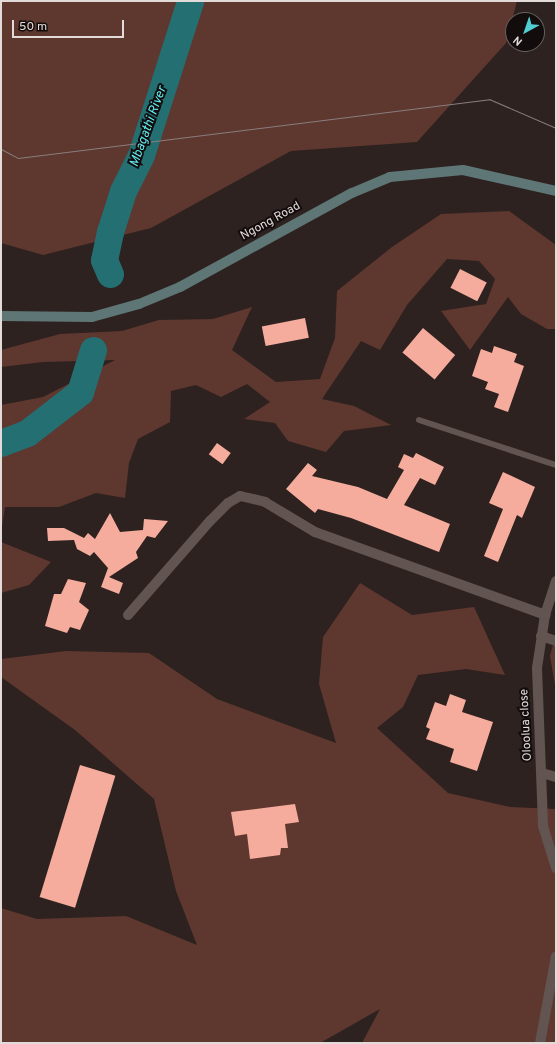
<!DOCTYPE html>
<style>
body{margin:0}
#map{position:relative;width:557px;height:1044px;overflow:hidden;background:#2d2220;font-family:Overpass,sans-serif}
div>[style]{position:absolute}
.green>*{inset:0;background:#5e372f}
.river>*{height:27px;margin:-13.5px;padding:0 13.5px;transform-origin:13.5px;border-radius:13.5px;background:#246f72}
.building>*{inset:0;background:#f5ac9c;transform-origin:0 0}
.lane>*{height:6px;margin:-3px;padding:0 3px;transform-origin:3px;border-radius:3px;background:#615451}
.street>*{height:10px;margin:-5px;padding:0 5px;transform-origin:5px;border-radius:5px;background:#615451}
.secondary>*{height:10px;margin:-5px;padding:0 5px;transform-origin:5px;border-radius:5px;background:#5e7675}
.tram>*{height:1px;margin:-0.5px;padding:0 0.5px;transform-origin:0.5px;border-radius:0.5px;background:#887e7c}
span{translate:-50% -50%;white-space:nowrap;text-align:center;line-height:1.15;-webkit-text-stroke:4px #120d0c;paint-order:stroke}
.street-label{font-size:12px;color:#e3dbd9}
.water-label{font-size:13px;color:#5febf1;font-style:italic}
.frame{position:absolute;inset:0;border:2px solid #e3dbd9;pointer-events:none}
.north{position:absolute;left:505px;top:12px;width:40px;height:40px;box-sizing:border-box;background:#120d0c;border:1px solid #665f5e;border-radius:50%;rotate:220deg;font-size:11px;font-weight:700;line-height:16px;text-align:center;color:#e3dbd9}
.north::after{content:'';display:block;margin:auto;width:14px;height:18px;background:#51ccd2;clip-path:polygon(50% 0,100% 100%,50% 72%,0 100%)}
.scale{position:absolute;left:12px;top:20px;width:112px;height:18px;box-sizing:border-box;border:2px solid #e3dbd9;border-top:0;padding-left:5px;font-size:12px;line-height:14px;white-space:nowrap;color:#e3dbd9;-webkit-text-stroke:3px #120d0c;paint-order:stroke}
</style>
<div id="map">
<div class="green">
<div style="clip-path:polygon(1px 1px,517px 1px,506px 43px,417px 142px,291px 151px,151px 228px,43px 255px,1px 243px)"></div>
<div style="clip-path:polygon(509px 211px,556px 245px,556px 329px,547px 329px,521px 314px,508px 297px,470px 350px,441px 311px,486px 304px,495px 279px,479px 261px,447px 259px,407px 305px,380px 350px,361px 341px,322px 399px,354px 406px,391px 425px,344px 431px,326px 452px,288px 441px,275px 423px,244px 419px,270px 402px,247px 384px,221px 397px,196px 385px,171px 391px,170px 422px,138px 439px,129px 463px,125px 498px,96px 493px,59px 507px,5px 507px,1px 533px,1px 405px,43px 397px,115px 360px,43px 362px,1px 367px,1px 350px,60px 334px,122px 331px,159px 320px,213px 319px,252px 307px,232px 350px,276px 382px,320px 379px,335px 338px,337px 291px,392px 247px,441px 214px)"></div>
<div style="clip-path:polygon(1px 542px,51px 562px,29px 585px,1px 593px)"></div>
<div style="clip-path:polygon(360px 583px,412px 615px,474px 607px,505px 675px,466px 669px,418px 675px,403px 707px,377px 728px,448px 793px,510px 807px,556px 809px,556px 1043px,362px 1043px,380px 1009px,320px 1043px,1px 1043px,1px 908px,37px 919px,126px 916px,197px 945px,176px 891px,154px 799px,75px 730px,1px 677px,1px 659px,66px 651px,149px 653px,217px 699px,336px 743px,319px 684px,323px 637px)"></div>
<div style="clip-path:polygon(556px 633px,556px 684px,555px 685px,550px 656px)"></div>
</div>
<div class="river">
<div style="left:110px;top:274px;width:15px;rotate:-113deg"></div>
<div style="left:104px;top:260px;width:29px;rotate:-78deg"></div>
<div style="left:110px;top:232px;width:43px;rotate:-72.4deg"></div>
<div style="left:123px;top:191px;width:40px;rotate:-63.4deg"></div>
<div style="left:141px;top:155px;width:162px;rotate:-72.3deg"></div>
<div style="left:1px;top:443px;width:28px;rotate:-21deg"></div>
<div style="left:27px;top:433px;width:67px;rotate:-37.7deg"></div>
<div style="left:80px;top:392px;width:44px;rotate:-72.8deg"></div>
</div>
<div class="building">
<div style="left:460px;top:269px;width:30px;height:21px;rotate:27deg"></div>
<div style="left:305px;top:318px;width:20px;height:44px;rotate:79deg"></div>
<div style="left:423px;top:328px;width:42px;height:32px;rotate:40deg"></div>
<div style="clip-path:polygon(494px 346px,517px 354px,514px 362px,524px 366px,508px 412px,494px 407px,499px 394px,485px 389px,488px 382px,472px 376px,481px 349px,492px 353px)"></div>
<div style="left:217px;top:443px;width:17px;height:14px;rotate:36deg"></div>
<div style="clip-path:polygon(416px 453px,444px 467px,435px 485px,420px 478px,404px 505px,450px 524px,439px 552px,351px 518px,318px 509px,315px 513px,286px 489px,308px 463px,317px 470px,312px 476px,358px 487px,387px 499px,404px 470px,398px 467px,404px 454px,413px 458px)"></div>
<div style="clip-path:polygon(503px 472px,535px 487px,522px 518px,517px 515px,498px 562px,484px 556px,503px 509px,489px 503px)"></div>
<div style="clip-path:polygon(110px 513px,120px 532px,143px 530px,144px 519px,168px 521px,155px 538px,147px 536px,136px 552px,138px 558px,109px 577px,123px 583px,119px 594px,101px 587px,108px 568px,94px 552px,90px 556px,77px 549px,74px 540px,48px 541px,47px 528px,64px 528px,84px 538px,88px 533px,95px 539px)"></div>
<div style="clip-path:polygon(68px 579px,86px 583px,79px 602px,89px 610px,80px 630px,70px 627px,67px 633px,45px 626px,54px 594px,61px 594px)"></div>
<div style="clip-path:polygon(450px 694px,466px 700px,462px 712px,493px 722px,477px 771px,450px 762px,454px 749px,426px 739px,430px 729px,426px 727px,435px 702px,446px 706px)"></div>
<div style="left:80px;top:765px;width:37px;height:138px;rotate:17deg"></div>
<div style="clip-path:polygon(295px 804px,299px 822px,285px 824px,288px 848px,281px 848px,280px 855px,250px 859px,247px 834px,235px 836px,231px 812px)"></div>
</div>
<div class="lane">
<div style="left:419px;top:420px;width:144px;rotate:18.2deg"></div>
</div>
<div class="street">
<div style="left:556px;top:581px;width:36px;rotate:108deg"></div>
<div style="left:545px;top:615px;width:54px;rotate:98.6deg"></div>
<div style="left:537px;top:668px;width:158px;rotate:87.8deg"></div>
<div style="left:543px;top:826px;width:44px;rotate:72.8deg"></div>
<div style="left:128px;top:615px;width:125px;rotate:-48.9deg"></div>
<div style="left:210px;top:521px;width:25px;rotate:-45deg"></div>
<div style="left:228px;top:503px;width:14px;rotate:-30deg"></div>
<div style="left:240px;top:496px;width:26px;rotate:13deg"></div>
<div style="left:265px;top:502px;width:58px;rotate:31deg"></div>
<div style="left:315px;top:532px;width:245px;rotate:19.8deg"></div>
<div style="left:541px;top:636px;width:16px;rotate:18deg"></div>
<div style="left:542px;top:773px;width:15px;rotate:16deg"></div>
<div style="left:540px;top:1043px;width:88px;rotate:-79.6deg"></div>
</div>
<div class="secondary">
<div style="left:1px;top:316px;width:91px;rotate:0.6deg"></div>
<div style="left:92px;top:317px;width:49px;rotate:-15.5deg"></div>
<div style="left:139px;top:304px;width:44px;rotate:-22.5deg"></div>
<div style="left:180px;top:287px;width:196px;rotate:-28.7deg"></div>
<div style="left:352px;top:193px;width:41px;rotate:-22.8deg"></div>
<div style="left:390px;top:177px;width:73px;rotate:-5.5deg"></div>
<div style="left:463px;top:170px;width:95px;rotate:12.7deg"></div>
</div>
<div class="tram">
<div style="left:1px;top:149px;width:19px;rotate:28deg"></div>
<div style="left:18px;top:158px;width:475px;rotate:-7.1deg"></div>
<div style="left:489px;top:99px;width:73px;rotate:23.4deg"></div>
</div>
<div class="street-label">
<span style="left:271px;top:222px;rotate:-29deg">Ngong Road</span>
<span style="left:527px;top:725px;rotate:-93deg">Oloolua close</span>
</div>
<div class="water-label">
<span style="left:149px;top:127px;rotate:-70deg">Mbagathi River</span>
</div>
<div class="frame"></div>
<div class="north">N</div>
<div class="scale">50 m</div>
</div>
